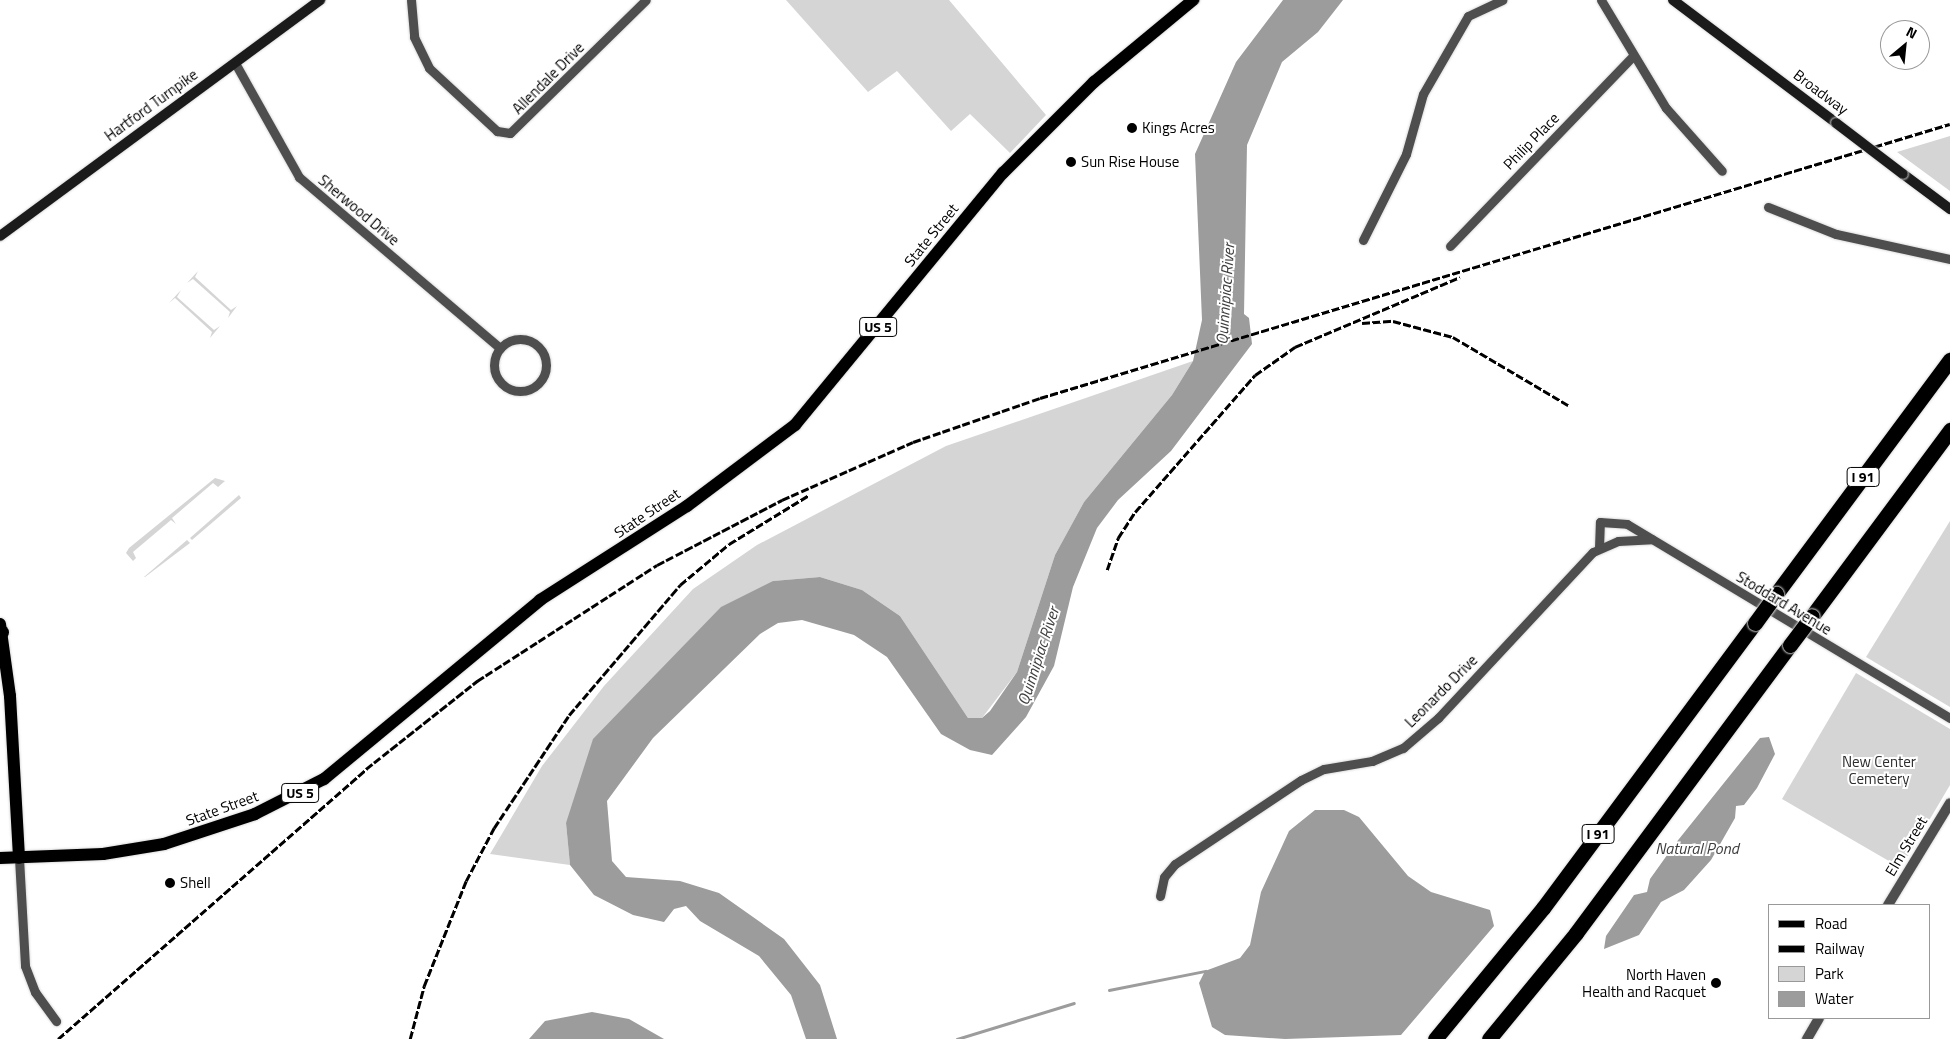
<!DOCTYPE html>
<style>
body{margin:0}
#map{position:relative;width:1950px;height:1039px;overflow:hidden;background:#fff;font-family:"Titillium Web",sans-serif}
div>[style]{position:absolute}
.green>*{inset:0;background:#d5d5d5}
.water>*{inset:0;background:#9c9c9c}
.stream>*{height:2.5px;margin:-1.25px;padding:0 1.25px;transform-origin:1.25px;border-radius:1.25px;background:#9c9c9c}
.roads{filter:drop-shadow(0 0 1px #dbdbdb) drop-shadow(0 0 1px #dbdbdb)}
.minor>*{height:9px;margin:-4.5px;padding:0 4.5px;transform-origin:4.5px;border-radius:4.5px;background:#4e4e4e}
.minor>.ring{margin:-4.5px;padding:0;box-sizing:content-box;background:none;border:9px solid #4e4e4e;border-radius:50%}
.tertiary>*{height:10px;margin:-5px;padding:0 5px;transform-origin:5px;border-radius:5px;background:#4e4e4e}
.secondary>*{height:10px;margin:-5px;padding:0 5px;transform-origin:5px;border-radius:5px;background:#1b1b1b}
.primary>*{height:12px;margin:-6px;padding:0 6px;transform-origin:6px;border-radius:6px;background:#000}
.motorway>*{height:15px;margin:-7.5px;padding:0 7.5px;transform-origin:7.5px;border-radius:7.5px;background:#000}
.rail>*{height:2.5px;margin-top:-1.25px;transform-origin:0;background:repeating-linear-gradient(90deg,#000 0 8px,transparent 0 10.5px)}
.bridges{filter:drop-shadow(0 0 1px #dbdbdb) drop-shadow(0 0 1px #dbdbdb)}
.secondary-bridge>*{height:10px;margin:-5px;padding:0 5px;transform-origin:5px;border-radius:5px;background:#1b1b1b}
.motorway-bridge>*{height:15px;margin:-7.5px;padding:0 7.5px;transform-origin:7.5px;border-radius:7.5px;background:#000}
.dots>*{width:14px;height:14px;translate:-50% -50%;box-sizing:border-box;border:2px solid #fff;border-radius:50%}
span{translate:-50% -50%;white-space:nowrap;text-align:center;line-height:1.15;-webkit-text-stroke:4px #fff;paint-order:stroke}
.shield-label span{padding:1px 4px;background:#fff;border:1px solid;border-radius:4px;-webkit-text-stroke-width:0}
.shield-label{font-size:14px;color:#000;font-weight:700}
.street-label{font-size:15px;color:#000}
.poi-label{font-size:15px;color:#000}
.left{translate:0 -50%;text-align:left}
.right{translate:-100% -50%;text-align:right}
.park-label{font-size:15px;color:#2c2c2c}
.water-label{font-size:16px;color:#3d3d3d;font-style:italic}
.legend{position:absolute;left:1768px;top:904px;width:162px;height:115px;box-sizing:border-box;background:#fff;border:1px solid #999;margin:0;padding:6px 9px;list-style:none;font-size:15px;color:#000}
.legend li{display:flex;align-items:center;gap:10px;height:25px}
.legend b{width:25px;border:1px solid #999}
.north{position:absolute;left:1880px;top:20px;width:50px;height:50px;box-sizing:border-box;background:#fff;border:1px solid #999;border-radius:50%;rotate:28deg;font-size:14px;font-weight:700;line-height:20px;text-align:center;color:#000}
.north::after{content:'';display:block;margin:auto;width:18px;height:22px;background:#000;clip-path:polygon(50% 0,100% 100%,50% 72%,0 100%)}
</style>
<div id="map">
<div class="green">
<div style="clip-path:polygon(786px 0,949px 0,1046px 115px,1010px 153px,970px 114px,951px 131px,897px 71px,868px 92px)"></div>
<div style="clip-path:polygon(1950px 136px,1950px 191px,1897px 152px)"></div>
<div style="clip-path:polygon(198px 271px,195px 277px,231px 310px,237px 306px,228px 318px,230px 312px,193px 279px,187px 283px)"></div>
<div style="clip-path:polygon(181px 290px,177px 297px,214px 330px,220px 326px,210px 338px,212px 332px,175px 298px,169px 303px)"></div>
<div style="clip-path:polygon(1193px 361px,1172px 395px,1084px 502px,1055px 555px,1017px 672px,982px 718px,968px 718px,900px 616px,862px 590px,820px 577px,773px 581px,566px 823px,570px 865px,490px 854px,542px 766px,604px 686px,693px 589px,757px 545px,946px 446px)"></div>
<div style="clip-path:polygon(215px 478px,225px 481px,218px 487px,213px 483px,172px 518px,176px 524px,171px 520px,133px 552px,136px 558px,133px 561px,126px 553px,129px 548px)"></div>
<div style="clip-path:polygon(239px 495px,241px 498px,192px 540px,190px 538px)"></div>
<div style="clip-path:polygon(1950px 521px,1950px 707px,1866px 657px)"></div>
<div style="clip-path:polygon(187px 540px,190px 543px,145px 577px,144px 577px)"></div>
<div style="clip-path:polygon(1856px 673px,1950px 729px,1950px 785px,1901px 868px,1782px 799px)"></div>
</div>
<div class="water">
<div style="clip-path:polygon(1283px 0,1343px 0,1318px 32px,1282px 62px,1247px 145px,1244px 314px,1249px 318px,1252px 344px,1171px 451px,1118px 500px,1097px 528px,1073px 587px,1054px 666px,1026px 717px,992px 755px,970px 750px,941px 734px,887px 657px,854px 635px,802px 620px,778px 623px,760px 634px,653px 738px,607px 801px,612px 861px,626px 877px,680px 881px,719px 893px,784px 939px,820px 985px,837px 1039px,806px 1039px,791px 995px,759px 956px,700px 921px,686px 906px,674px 909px,664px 922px,633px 915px,594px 895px,570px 865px,566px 823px,593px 739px,721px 607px,773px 581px,820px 577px,862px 590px,900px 616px,968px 718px,982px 718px,990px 711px,1017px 672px,1055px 555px,1084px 502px,1172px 395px,1193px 361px,1202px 320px,1195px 154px,1236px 62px)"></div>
<div style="clip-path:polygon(1769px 737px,1775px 754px,1757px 788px,1744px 805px,1736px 806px,1735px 818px,1711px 860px,1684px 890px,1661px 902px,1639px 935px,1604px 949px,1606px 936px,1634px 895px,1647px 892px,1650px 879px,1675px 844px,1760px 738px)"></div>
<div style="clip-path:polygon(1315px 810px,1344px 810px,1359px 817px,1408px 876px,1431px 892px,1490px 910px,1494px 926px,1401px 1035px,1285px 1039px,1225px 1035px,1212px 1027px,1199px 983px,1205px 971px,1240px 958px,1250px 945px,1261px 892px,1289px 831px)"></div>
<div style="clip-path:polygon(592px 1012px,629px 1019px,664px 1039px,529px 1039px,545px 1021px)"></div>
</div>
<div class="stream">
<div style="left:1109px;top:990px;width:98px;rotate:-11.2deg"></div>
<div style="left:957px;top:1039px;width:122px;rotate:-17.1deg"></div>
</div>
<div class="roads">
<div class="minor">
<div style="left:411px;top:0;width:37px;rotate:85deg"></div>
<div style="left:414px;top:37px;width:34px;rotate:64deg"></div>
<div style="left:429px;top:68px;width:93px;rotate:42.8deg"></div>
<div style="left:497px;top:131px;width:13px;rotate:9deg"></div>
<div style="left:510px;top:133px;width:190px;rotate:-44.4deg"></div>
<div style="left:1601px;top:0;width:126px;rotate:59deg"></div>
<div style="left:1666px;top:108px;width:84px;rotate:48.4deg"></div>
<div style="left:235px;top:63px;width:131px;rotate:60.7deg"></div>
<div style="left:299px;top:177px;width:264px;rotate:40.4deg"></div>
<div style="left:1768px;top:207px;width:73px;rotate:21.7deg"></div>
<div style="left:1836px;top:234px;width:117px;rotate:12.4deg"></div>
<div style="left:1363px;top:240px;width:96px;rotate:-63.4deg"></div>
<div style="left:1406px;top:154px;width:62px;rotate:-74.2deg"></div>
<div style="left:1423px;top:94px;width:90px;rotate:-60deg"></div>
<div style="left:1468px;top:16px;width:38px;rotate:-25deg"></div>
<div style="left:1450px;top:246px;width:264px;rotate:-46.1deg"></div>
<div class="ring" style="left:494px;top:339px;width:43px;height:43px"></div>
<div style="left:1599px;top:548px;width:26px;rotate:-88deg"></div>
<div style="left:1600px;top:522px;width:27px;rotate:4deg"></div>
<div style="left:1627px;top:524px;width:377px;rotate:31deg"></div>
<div style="left:19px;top:858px;width:108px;rotate:86.8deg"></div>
<div style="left:25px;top:966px;width:28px;rotate:69deg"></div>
<div style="left:35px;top:992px;width:36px;rotate:54deg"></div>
<div style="left:1160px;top:896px;width:19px;rotate:-78deg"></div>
<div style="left:1164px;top:877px;width:17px;rotate:-50deg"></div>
<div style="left:1175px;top:864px;width:151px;rotate:-33.7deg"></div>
<div style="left:1301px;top:780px;width:25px;rotate:-26deg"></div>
<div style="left:1324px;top:769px;width:49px;rotate:-9.5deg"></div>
<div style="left:1372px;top:761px;width:34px;rotate:-23deg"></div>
<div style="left:1403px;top:748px;width:46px;rotate:-40.6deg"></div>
<div style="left:1438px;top:718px;width:227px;rotate:-47deg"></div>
<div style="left:1593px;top:552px;width:27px;rotate:-24deg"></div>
<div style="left:1618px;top:541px;width:34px;rotate:-3deg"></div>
</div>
<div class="tertiary">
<div style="left:1888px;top:905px;width:119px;rotate:-58.7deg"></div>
<div style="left:1807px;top:1039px;width:24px;rotate:-60deg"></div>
</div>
<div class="secondary">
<div style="left:1673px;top:0;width:204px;rotate:37deg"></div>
<div style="left:1903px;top:174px;width:59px;rotate:36.7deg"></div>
<div style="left:0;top:236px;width:398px;rotate:-36.4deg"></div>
</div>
<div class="primary">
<div style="left:0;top:624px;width:73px;rotate:82.1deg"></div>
<div style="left:10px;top:696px;width:162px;rotate:86.8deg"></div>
<div style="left:0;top:858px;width:103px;rotate:-2.2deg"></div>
<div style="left:103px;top:854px;width:62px;rotate:-9.3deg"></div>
<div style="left:164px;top:844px;width:96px;rotate:-18.2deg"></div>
<div style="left:255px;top:814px;width:77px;rotate:-26.9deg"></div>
<div style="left:324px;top:779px;width:281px;rotate:-39.6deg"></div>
<div style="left:540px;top:600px;width:174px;rotate:-32.6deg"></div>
<div style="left:687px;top:506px;width:135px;rotate:-36.9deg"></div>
<div style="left:795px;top:425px;width:327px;rotate:-50.5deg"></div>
<div style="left:1003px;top:173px;width:129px;rotate:-45deg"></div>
<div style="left:1094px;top:82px;width:129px;rotate:-39.6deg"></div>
</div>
<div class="motorway">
<div style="left:1776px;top:594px;width:292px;rotate:-53.4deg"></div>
<div style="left:1812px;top:616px;width:232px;rotate:-53.4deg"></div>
<div style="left:0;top:632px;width:1px"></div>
<div style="left:1435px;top:1039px;width:170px;rotate:-50.5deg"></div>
<div style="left:1543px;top:908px;width:355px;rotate:-53.4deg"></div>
<div style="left:1489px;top:1039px;width:137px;rotate:-50.6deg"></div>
<div style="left:1576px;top:933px;width:359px;rotate:-53.4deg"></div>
</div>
</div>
<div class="rail">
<div style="left:1362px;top:323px;width:31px;rotate:-4deg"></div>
<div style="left:1393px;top:321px;width:62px;rotate:14.9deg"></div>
<div style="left:1453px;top:337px;width:134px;rotate:30.6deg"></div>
<div style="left:1107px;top:570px;width:34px;rotate:-71deg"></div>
<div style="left:1118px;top:538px;width:31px;rotate:-57deg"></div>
<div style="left:1135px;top:512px;width:182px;rotate:-48.8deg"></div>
<div style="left:1255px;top:375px;width:49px;rotate:-35deg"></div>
<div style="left:1295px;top:347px;width:179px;rotate:-23deg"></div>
<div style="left:58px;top:1039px;width:410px;rotate:-41.2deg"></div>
<div style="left:366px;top:769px;width:142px;rotate:-38.4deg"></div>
<div style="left:477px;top:681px;width:214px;rotate:-32.8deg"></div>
<div style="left:657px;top:565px;width:141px;rotate:-27.5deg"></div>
<div style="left:782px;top:500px;width:143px;rotate:-23.9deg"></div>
<div style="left:913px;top:442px;width:134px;rotate:-19.1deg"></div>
<div style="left:1040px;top:398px;width:950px;rotate:-16.76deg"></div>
<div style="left:410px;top:1039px;width:55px;rotate:-75.2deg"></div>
<div style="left:424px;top:986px;width:113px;rotate:-68.2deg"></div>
<div style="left:466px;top:881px;width:60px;rotate:-62.2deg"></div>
<div style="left:494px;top:828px;width:136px;rotate:-56.4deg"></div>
<div style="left:569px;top:715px;width:171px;rotate:-49.5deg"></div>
<div style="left:680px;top:585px;width:64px;rotate:-39.9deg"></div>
<div style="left:729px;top:544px;width:94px;rotate:-31.5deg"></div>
</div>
<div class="bridges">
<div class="secondary-bridge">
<div style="left:1836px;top:123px;width:84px;rotate:37.3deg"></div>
</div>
<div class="motorway-bridge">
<div style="left:1755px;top:623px;width:36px;rotate:-54deg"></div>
<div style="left:1790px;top:645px;width:36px;rotate:-53deg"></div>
</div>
</div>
<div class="dots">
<div style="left:1132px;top:128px;background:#000"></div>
<div style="left:1071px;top:162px;background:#000"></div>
<div style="left:170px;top:883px;background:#000"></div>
<div style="left:1716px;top:983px;background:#000"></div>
</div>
<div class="shield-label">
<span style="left:878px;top:327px">US 5</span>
<span style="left:1863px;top:477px">I 91</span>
<span style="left:300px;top:793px">US 5</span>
<span style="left:1598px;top:834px">I 91</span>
</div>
<div class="street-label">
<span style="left:548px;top:78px;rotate:-45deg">Allendale Drive</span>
<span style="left:1821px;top:92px;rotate:37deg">Broadway</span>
<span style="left:151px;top:105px;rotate:-36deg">Hartford Turnpike</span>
<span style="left:1531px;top:141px;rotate:-46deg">Philip Place</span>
<span style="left:359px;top:210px;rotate:40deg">Sherwood Drive</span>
<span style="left:931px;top:235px;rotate:-51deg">State Street</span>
<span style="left:647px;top:513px;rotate:-34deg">State Street</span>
<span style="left:1784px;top:603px;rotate:31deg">Stoddard Avenue</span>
<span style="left:1441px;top:691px;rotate:-45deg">Leonardo Drive</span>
<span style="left:222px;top:808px;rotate:-20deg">State Street</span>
<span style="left:1906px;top:846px;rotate:-59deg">Elm Street</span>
</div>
<div class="poi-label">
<span class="left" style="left:1142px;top:128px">Kings Acres</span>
<span class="left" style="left:1081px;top:162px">Sun Rise House</span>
<span class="left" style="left:180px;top:883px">Shell</span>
<span class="right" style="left:1706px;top:983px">North Haven<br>Health and Racquet</span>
</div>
<div class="park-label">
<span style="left:1879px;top:770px">New Center<br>Cemetery</span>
</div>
<div class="water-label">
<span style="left:1225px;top:294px;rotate:-86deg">Quinnipiac River</span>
<span style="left:1038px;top:656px;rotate:-72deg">Quinnipiac River</span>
<span style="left:1697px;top:848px">Natural Pond</span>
</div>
<ul class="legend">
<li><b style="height:6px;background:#000"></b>Road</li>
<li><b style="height:6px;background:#000"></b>Railway</li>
<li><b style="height:14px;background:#d5d5d5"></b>Park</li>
<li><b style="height:14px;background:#9c9c9c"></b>Water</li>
</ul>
<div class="north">N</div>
</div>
